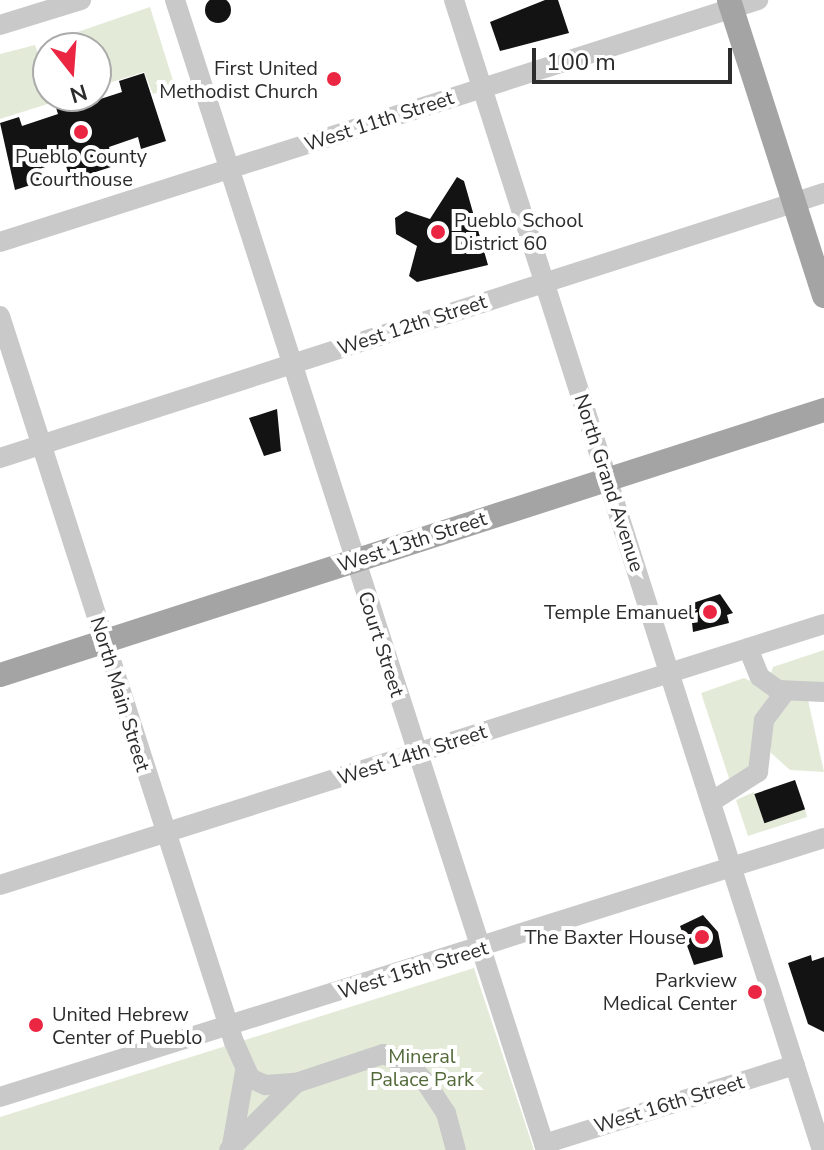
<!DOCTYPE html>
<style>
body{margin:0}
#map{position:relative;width:824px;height:1150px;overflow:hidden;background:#fff;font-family:"Nunito Sans",sans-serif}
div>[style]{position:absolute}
.green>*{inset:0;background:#e3ebd8}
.building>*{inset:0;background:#131313;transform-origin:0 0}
.round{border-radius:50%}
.minor>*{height:20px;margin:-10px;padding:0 10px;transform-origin:10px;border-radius:10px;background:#c9c9c9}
.major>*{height:24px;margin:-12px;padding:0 12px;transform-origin:12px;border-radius:12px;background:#a4a4a4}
.dots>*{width:22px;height:22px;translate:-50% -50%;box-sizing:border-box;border:4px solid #fff;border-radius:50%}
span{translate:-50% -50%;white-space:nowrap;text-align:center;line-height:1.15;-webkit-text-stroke:8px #fff;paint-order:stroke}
.poi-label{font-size:20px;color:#2c2c2c}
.right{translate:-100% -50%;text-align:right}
.left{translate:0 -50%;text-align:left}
.street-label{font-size:20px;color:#2c2c2c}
.park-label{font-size:20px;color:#526938}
.north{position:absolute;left:32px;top:32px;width:80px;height:80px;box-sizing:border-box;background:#fff;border:2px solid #ababab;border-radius:50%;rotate:163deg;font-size:22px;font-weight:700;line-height:32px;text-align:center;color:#2c2c2c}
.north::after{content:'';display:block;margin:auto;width:28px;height:36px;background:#eb2642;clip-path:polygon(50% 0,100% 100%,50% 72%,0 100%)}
.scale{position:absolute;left:532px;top:48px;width:200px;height:36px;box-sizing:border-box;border:4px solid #2c2c2c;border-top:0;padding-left:10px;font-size:24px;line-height:28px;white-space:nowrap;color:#2c2c2c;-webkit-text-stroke:6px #fff;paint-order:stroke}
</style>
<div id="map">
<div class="green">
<div style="clip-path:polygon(150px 7px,175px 87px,153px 94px,144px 72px,96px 87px,96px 48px,68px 48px,66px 36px)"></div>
<div style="clip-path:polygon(35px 45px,54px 102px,0 119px,0 54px)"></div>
<div style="clip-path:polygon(824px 650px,824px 687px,785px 687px,771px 674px,773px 667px)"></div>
<div style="clip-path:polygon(744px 678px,775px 693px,753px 768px,730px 781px,701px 693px)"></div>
<div style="clip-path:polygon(789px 699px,808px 700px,824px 772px,790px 770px,771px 753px,768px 725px)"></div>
<div style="clip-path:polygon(754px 792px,764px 822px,805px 809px,807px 817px,748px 836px,736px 800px)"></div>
<div style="clip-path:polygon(474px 968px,534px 1150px,0 1150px,0 1117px)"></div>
</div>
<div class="building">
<div class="round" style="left:205px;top:-3px;width:26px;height:26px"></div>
<div style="clip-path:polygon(545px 0,558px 0,569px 33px,500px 51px,490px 22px)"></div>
<div style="clip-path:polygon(144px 73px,166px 141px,141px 149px,138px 137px,109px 147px,114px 166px,71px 180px,64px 161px,36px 170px,40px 182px,15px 190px,0 123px,19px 117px,22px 126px,58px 114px,53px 98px,82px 96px,85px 104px,122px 92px,119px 81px)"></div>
<div style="clip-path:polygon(457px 177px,464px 181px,488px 265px,417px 282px,409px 276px,417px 246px,396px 234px,395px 218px,406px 211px,430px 219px)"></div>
<div style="clip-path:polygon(277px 409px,281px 451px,264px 456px,249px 418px)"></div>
<div style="clip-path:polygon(720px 594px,733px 613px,727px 615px,729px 623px,693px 632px,690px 604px)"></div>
<div style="left:795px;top:780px;width:31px;height:43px;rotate:71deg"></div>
<div style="clip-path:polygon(703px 915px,718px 932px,723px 957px,694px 965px,680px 926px)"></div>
<div style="clip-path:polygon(811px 955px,812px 961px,824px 957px,824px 1032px,808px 1024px,788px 963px)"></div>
</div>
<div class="minor">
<div style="left:175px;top:0;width:1208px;rotate:72.12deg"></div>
<div style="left:454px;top:0;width:1207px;rotate:72.26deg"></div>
<div style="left:0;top:25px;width:85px;rotate:-17.2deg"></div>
<div style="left:0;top:242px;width:796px;rotate:-17.71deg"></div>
<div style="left:0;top:316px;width:763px;rotate:72.14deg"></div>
<div style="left:234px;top:1042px;width:39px;rotate:66deg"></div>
<div style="left:250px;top:1078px;width:17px;rotate:25deg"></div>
<div style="left:265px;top:1085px;width:31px;rotate:-4deg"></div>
<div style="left:0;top:458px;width:866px;rotate:-17.83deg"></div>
<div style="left:748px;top:648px;width:31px;rotate:68deg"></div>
<div style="left:760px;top:677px;width:22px;rotate:36deg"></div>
<div style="left:778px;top:690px;width:46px;rotate:2.5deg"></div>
<div style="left:711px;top:802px;width:56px;rotate:-32.6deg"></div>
<div style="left:758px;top:772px;width:52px;rotate:-83.4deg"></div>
<div style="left:764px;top:720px;width:35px;rotate:-53deg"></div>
<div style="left:0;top:885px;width:864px;rotate:-17.58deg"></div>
<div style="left:0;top:1097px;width:864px;rotate:-17.45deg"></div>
<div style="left:544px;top:1144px;width:263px;rotate:-17.5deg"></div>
<div style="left:232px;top:1145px;width:75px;rotate:-80deg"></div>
<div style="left:229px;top:1150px;width:95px;rotate:-45deg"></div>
<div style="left:296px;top:1083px;width:92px;rotate:-18.4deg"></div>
<div style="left:383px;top:1054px;width:29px;rotate:22deg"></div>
<div style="left:410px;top:1065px;width:25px;rotate:48deg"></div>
<div style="left:427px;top:1084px;width:35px;rotate:57deg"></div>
<div style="left:446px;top:1113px;width:38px;rotate:75deg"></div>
</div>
<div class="major">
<div style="left:729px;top:0;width:311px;rotate:72.2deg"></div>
<div style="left:0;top:675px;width:866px;rotate:-17.83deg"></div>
</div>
<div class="dots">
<div style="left:334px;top:79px;background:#eb2642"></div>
<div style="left:81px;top:132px;background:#eb2642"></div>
<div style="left:438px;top:232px;background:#eb2642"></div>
<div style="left:710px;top:612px;background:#eb2642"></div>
<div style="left:702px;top:937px;background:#eb2642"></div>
<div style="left:755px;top:992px;background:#eb2642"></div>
<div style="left:36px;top:1025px;background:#eb2642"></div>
</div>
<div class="poi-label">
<span class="right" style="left:318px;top:80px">First United<br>Methodist Church</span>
<span style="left:81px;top:168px">Pueblo County<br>Courthouse</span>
<span class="left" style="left:454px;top:232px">Pueblo School<br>District 60</span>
<span class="right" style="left:694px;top:612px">Temple Emanuel</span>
<span class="right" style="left:686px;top:937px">The Baxter House</span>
<span class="right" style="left:737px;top:992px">Parkview<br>Medical Center</span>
<span class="left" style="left:52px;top:1026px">United Hebrew<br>Center of Pueblo</span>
</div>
<div class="street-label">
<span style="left:379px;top:121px;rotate:-18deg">West 11th Street</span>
<span style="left:412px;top:325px;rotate:-18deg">West 12th Street</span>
<span style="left:609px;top:483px;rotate:72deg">North Grand Avenue</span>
<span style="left:412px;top:542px;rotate:-18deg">West 13th Street</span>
<span style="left:381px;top:644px;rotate:72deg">Court Street</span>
<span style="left:120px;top:694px;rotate:73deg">North Main Street</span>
<span style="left:412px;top:755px;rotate:-18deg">West 14th Street</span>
<span style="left:413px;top:970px;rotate:-17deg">West 15th Street</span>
<span style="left:669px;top:1104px;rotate:-17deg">West 16th Street</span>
</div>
<div class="park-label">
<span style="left:422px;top:1068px">Mineral<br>Palace Park</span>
</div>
<div class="north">N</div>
<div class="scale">100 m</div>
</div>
